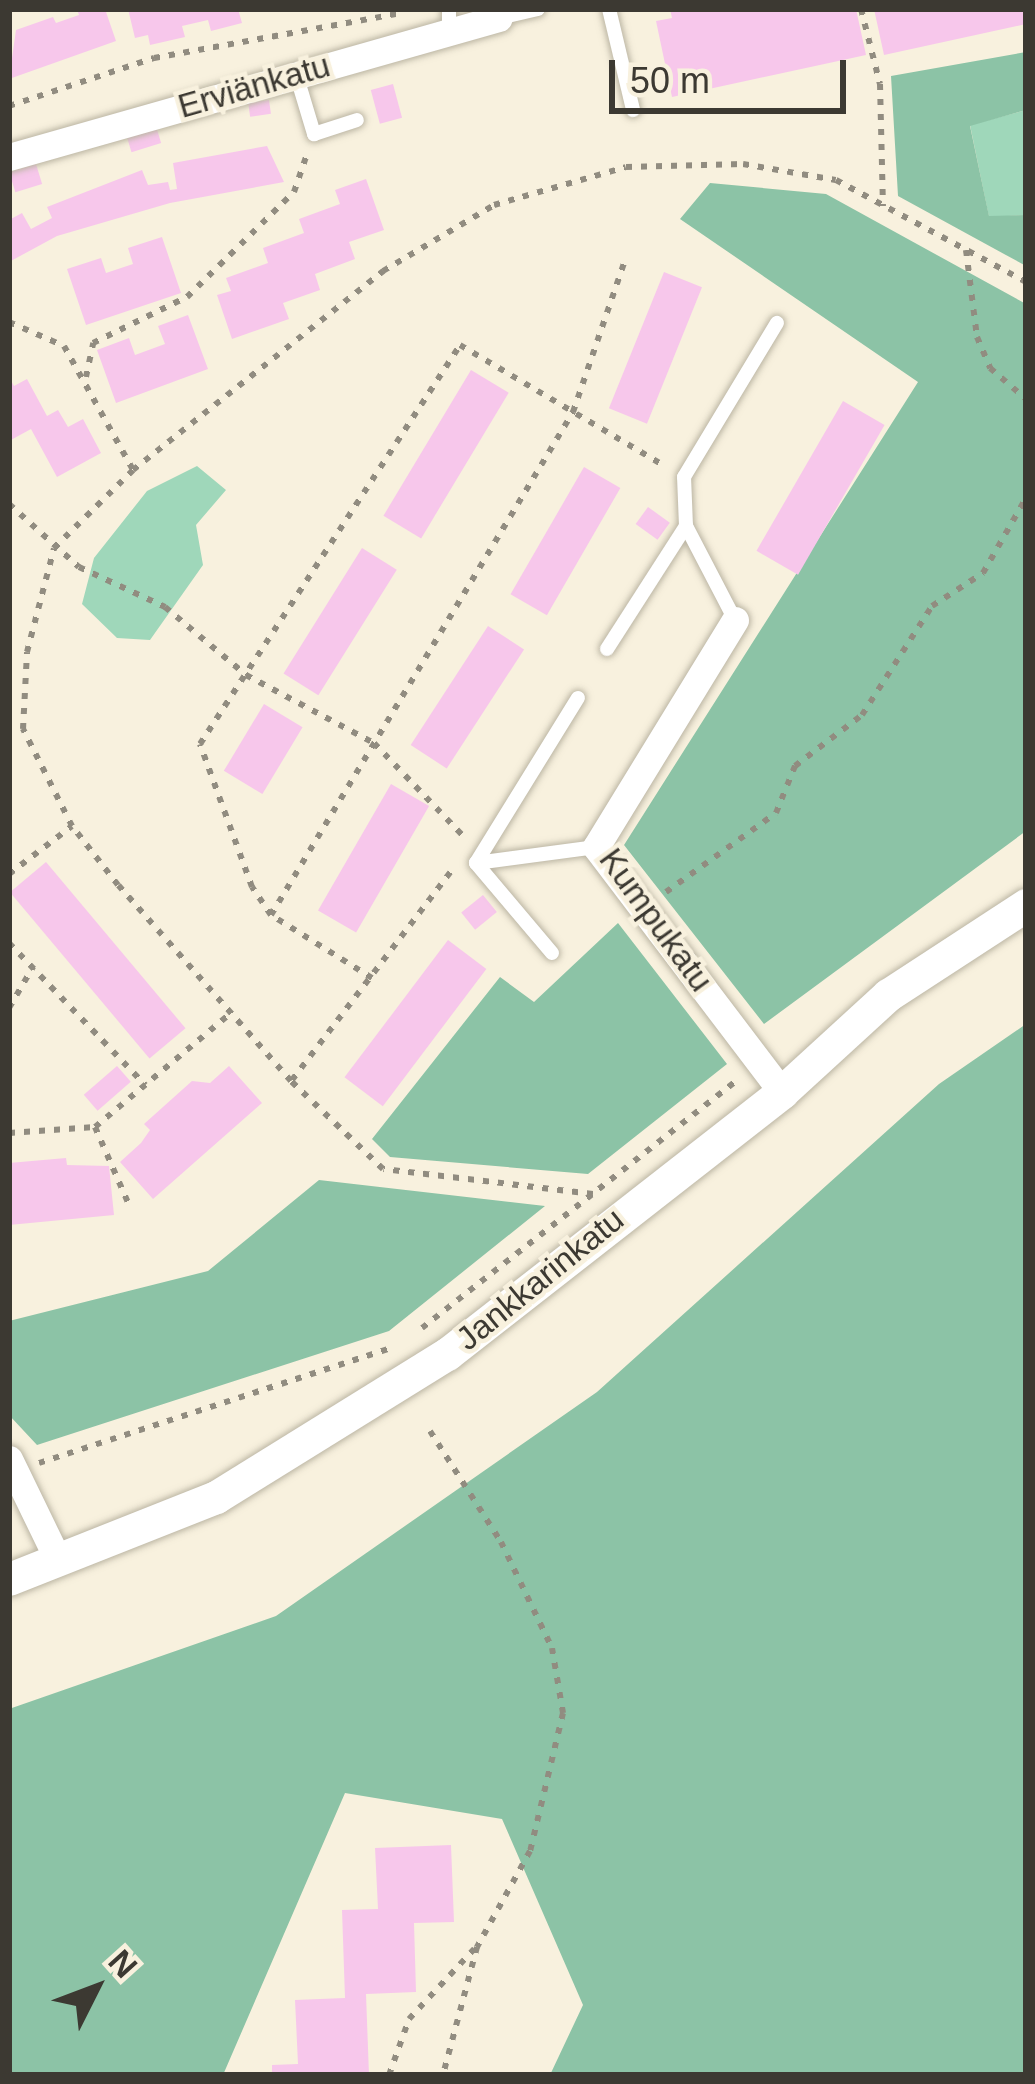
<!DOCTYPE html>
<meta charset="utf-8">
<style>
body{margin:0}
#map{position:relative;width:1035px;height:2084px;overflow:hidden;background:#f8f1de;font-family:Arial,sans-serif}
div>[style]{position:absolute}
.green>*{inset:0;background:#9fd7ba}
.forest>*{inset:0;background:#8cc3a6}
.building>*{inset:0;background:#f7c7eb;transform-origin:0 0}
.path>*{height:6px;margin-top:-3px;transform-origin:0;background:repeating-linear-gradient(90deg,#918c80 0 6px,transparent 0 15px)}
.roads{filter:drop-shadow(0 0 3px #bcb6a4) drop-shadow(0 0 3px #bcb6a4)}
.service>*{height:14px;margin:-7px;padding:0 7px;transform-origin:7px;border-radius:7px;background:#fff}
.minor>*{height:27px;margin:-13.5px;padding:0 13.5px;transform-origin:13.5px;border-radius:13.5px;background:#fff}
.tertiary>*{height:33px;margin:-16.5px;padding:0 16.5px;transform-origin:16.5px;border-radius:16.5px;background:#fff}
span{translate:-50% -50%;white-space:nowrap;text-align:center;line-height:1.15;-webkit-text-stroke:9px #f8f1de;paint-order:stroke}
.street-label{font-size:33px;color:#3c3932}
.frame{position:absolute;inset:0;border:12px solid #3c3932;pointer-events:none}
.north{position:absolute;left:36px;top:1928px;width:120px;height:120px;-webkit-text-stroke:9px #f8f1de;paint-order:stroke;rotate:48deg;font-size:33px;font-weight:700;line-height:48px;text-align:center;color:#3c3932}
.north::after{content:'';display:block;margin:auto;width:42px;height:54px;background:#3c3932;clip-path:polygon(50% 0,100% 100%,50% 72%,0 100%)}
.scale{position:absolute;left:609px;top:60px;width:237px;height:54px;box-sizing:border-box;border:6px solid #3c3932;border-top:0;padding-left:15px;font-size:36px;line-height:42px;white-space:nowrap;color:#3c3932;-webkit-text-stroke:9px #f8f1de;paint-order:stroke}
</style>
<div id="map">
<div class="green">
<div style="clip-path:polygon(1026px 110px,1026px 215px,989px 217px,970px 125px)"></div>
<div style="clip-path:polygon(197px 466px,226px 490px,196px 525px,203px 565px,150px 640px,117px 638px,82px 604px,94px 558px,147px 491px)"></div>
</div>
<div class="forest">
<div style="clip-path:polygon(1026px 52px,1026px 110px,970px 126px,989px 216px,1026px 215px,1026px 266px,898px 196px,891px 76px)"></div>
<div style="clip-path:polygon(710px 183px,826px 194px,1026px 304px,1026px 831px,764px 1024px,624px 845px,918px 382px,680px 219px)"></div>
<div style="clip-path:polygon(618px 923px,727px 1064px,588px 1174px,390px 1157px,372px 1139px,500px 977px,534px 1002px)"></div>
<div style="clip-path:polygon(1026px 1024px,1026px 2075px,550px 2075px,583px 2005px,502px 1819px,345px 1793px,223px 2075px,9px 2075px,9px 1709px,276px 1616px,597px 1392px,939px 1084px)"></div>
<div style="clip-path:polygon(319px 1180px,545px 1206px,389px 1331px,37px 1445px,9px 1415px,9px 1321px,208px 1271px)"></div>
</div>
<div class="building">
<div style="clip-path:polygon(77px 9px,105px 9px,116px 41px,9px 79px,16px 30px,53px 17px,56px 23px,79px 15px)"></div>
<div style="clip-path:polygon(128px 9px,238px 9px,242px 23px,211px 31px,208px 20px,182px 26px,185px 37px,150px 45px,148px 35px,135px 38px)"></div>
<div style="clip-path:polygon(670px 9px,856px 9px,866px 55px,672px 97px,656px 21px,672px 18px)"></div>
<div style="clip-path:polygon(874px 9px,1026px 9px,1026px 24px,884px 55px)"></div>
<div style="left:393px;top:84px;width:35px;height:23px;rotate:75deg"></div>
<div style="left:269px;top:100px;width:14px;height:21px;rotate:82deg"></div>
<div style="left:155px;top:123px;width:21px;height:31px;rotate:73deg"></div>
<div style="clip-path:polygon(267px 146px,284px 182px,170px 203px,57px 236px,9px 262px,9px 220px,22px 213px,31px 229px,52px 218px,47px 207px,142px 170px,148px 185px,168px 182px,170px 190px,177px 189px,173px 163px)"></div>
<div style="left:36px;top:164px;width:21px;height:28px;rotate:73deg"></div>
<div style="clip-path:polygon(366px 179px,384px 230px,349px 242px,355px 259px,315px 274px,320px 290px,283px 303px,289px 319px,232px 339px,217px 295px,231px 291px,226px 278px,268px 263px,263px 248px,304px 233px,299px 219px,340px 204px,335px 190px)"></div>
<div style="clip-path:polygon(162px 237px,181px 293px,86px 325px,67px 269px,101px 258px,106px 273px,133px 264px,128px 248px)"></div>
<div style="left:664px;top:272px;width:41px;height:147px;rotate:22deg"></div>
<div style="clip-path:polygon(188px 315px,208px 369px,116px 403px,97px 350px,129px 338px,135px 355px,165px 344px,158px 326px)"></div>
<div style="left:471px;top:370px;width:44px;height:170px;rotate:31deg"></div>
<div style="clip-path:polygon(9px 377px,14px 386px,27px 379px,47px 416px,58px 410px,68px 427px,83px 419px,101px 453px,57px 477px,31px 429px,9px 441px)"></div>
<div style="left:843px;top:401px;width:48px;height:173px;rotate:30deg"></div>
<div style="left:584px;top:467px;width:42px;height:147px;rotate:30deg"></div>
<div style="left:648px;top:507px;width:27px;height:21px;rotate:36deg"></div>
<div style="left:362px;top:548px;width:41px;height:148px;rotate:32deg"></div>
<div style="left:488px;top:626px;width:43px;height:142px;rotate:33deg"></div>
<div style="left:264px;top:704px;width:45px;height:78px;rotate:31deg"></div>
<div style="left:391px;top:784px;width:44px;height:146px;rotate:30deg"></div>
<div style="left:46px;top:862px;width:217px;height:47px;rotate:50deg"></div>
<div style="left:483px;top:895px;width:22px;height:28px;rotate:51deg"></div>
<div style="left:448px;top:940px;width:48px;height:172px;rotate:37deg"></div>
<div style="left:117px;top:1066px;width:21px;height:44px;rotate:49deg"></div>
<div style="clip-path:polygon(229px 1066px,262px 1103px,153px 1199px,120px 1162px,141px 1143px,150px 1130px,144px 1124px,192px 1081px,210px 1083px)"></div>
<div style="clip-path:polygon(66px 1158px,67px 1165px,109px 1166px,114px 1215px,9px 1225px,9px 1163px)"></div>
<div style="clip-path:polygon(451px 1845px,454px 1922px,414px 1923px,416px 1992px,366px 1994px,369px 2075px,272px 2075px,272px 2065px,298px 2064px,295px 2000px,345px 1998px,342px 1910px,378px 1909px,375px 1848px)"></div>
</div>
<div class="path">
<div style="left:861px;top:9px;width:77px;rotate:75.8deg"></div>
<div style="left:880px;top:84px;width:122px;rotate:88.6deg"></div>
<div style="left:9px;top:106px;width:153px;rotate:-18.3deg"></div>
<div style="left:154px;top:58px;width:251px;rotate:-10.3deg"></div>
<div style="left:966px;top:250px;width:88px;rotate:82.8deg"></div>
<div style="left:977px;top:337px;width:34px;rotate:67deg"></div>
<div style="left:990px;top:368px;width:48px;rotate:40.7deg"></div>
<div style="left:9px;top:322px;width:60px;rotate:23.6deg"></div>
<div style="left:64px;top:346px;width:142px;rotate:60.9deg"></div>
<div style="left:86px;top:377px;width:35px;rotate:-78deg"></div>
<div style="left:93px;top:343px;width:105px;rotate:-26.1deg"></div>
<div style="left:187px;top:297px;width:150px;rotate:-44.5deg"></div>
<div style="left:294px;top:192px;width:43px;rotate:-71.1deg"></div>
<div style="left:9px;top:504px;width:94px;rotate:42deg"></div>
<div style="left:79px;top:567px;width:95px;rotate:24.9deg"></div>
<div style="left:165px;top:607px;width:106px;rotate:40deg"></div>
<div style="left:246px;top:675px;width:145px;rotate:28deg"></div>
<div style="left:374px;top:743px;width:132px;rotate:46.2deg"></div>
<div style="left:9px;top:874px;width:79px;rotate:-37.3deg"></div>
<div style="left:666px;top:892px;width:135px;rotate:-35.7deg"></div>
<div style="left:776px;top:813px;width:51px;rotate:-68deg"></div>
<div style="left:795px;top:766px;width:84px;rotate:-37.3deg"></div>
<div style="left:862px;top:715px;width:130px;rotate:-57.3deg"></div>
<div style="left:932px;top:606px;width:61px;rotate:-32.9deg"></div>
<div style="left:983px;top:573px;width:86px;rotate:-60.2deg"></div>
<div style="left:271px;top:915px;width:587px;rotate:-59.02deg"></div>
<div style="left:573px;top:412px;width:157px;rotate:-71.1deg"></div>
<div style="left:9px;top:943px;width:197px;rotate:46.2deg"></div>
<div style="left:372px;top:978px;width:119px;rotate:-148deg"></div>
<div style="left:271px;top:915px;width:34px;rotate:-124deg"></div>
<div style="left:252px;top:887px;width:152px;rotate:-110deg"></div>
<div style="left:200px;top:744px;width:476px;rotate:-56.9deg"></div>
<div style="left:460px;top:345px;width:238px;rotate:30.6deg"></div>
<div style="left:9px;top:1008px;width:48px;rotate:-59.7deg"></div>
<div style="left:292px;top:1080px;width:269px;rotate:-52.7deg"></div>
<div style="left:95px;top:1127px;width:85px;rotate:66.4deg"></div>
<div style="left:9px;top:1133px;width:86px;rotate:-4deg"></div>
<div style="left:95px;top:1127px;width:177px;rotate:-40deg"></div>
<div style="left:593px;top:1194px;width:211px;rotate:-173.2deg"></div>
<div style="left:383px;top:1169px;width:127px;rotate:-136.3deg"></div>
<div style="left:291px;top:1081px;width:261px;rotate:-131.4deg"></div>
<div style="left:118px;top:885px;width:75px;rotate:-127.9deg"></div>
<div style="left:72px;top:826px;width:109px;rotate:-116.8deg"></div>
<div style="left:23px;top:729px;width:77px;rotate:-87deg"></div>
<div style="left:27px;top:652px;width:107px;rotate:-75.4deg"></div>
<div style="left:54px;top:548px;width:111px;rotate:-44.6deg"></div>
<div style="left:133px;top:470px;width:320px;rotate:-38.5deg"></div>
<div style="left:383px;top:271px;width:129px;rotate:-30.7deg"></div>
<div style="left:494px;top:205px;width:137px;rotate:-16.1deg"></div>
<div style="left:626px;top:167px;width:117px;rotate:-1.5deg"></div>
<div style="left:743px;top:164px;width:94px;rotate:9.8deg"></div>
<div style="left:836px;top:180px;width:216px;rotate:28.2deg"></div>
<div style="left:422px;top:1328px;width:401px;rotate:-38.2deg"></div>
<div style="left:430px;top:1431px;width:132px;rotate:57.4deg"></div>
<div style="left:501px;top:1542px;width:118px;rotate:64.3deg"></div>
<div style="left:552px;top:1648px;width:66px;rotate:80.4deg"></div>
<div style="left:563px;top:1713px;width:142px;rotate:103.4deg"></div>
<div style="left:530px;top:1851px;width:110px;rotate:118.9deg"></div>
<div style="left:477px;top:1947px;width:132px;rotate:104.9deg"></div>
<div style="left:39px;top:1463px;width:370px;rotate:-18.1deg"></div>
<div style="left:389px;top:2075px;width:59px;rotate:-70.3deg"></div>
<div style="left:409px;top:2019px;width:96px;rotate:-47.1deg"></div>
</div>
<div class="roads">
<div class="service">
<div style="left:609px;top:9px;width:104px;rotate:76.6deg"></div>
<div style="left:499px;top:18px;width:40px;rotate:-13deg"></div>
<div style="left:449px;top:29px;width:20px;rotate:-90deg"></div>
<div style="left:296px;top:74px;width:63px;rotate:73.3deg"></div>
<div style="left:314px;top:134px;width:45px;rotate:-18deg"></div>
<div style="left:735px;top:620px;width:106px;rotate:-117.5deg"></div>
<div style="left:686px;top:526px;width:49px;rotate:-92.3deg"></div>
<div style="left:684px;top:477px;width:180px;rotate:-58.9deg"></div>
<div style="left:607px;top:649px;width:146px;rotate:-57.3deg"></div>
<div style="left:476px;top:863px;width:121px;rotate:-7.6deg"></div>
<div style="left:552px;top:953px;width:118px;rotate:-130.2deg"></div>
<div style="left:476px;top:863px;width:194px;rotate:-58.3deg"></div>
</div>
<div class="minor">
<div style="left:9px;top:157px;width:509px;rotate:-15.84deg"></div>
<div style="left:735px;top:620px;width:266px;rotate:121.5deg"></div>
<div style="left:596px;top:847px;width:308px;rotate:52.8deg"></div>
<div style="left:9px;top:1459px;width:114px;rotate:64.1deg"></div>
</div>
<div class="tertiary">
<div style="left:9px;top:1579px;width:223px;rotate:-21.6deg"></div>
<div style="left:216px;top:1497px;width:272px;rotate:-31.8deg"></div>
<div style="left:447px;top:1354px;width:425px;rotate:-38deg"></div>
<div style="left:782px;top:1092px;width:144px;rotate:-42.5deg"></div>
<div style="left:888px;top:995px;width:165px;rotate:-33.1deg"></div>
</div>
</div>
<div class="street-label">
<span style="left:254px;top:86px;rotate:-16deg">Erviänkatu</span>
<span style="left:656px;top:920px;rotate:54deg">Kumpukatu</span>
<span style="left:540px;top:1279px;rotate:-39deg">Jankkarinkatu</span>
</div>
<div class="frame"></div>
<div class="north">N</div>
<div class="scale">50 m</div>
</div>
